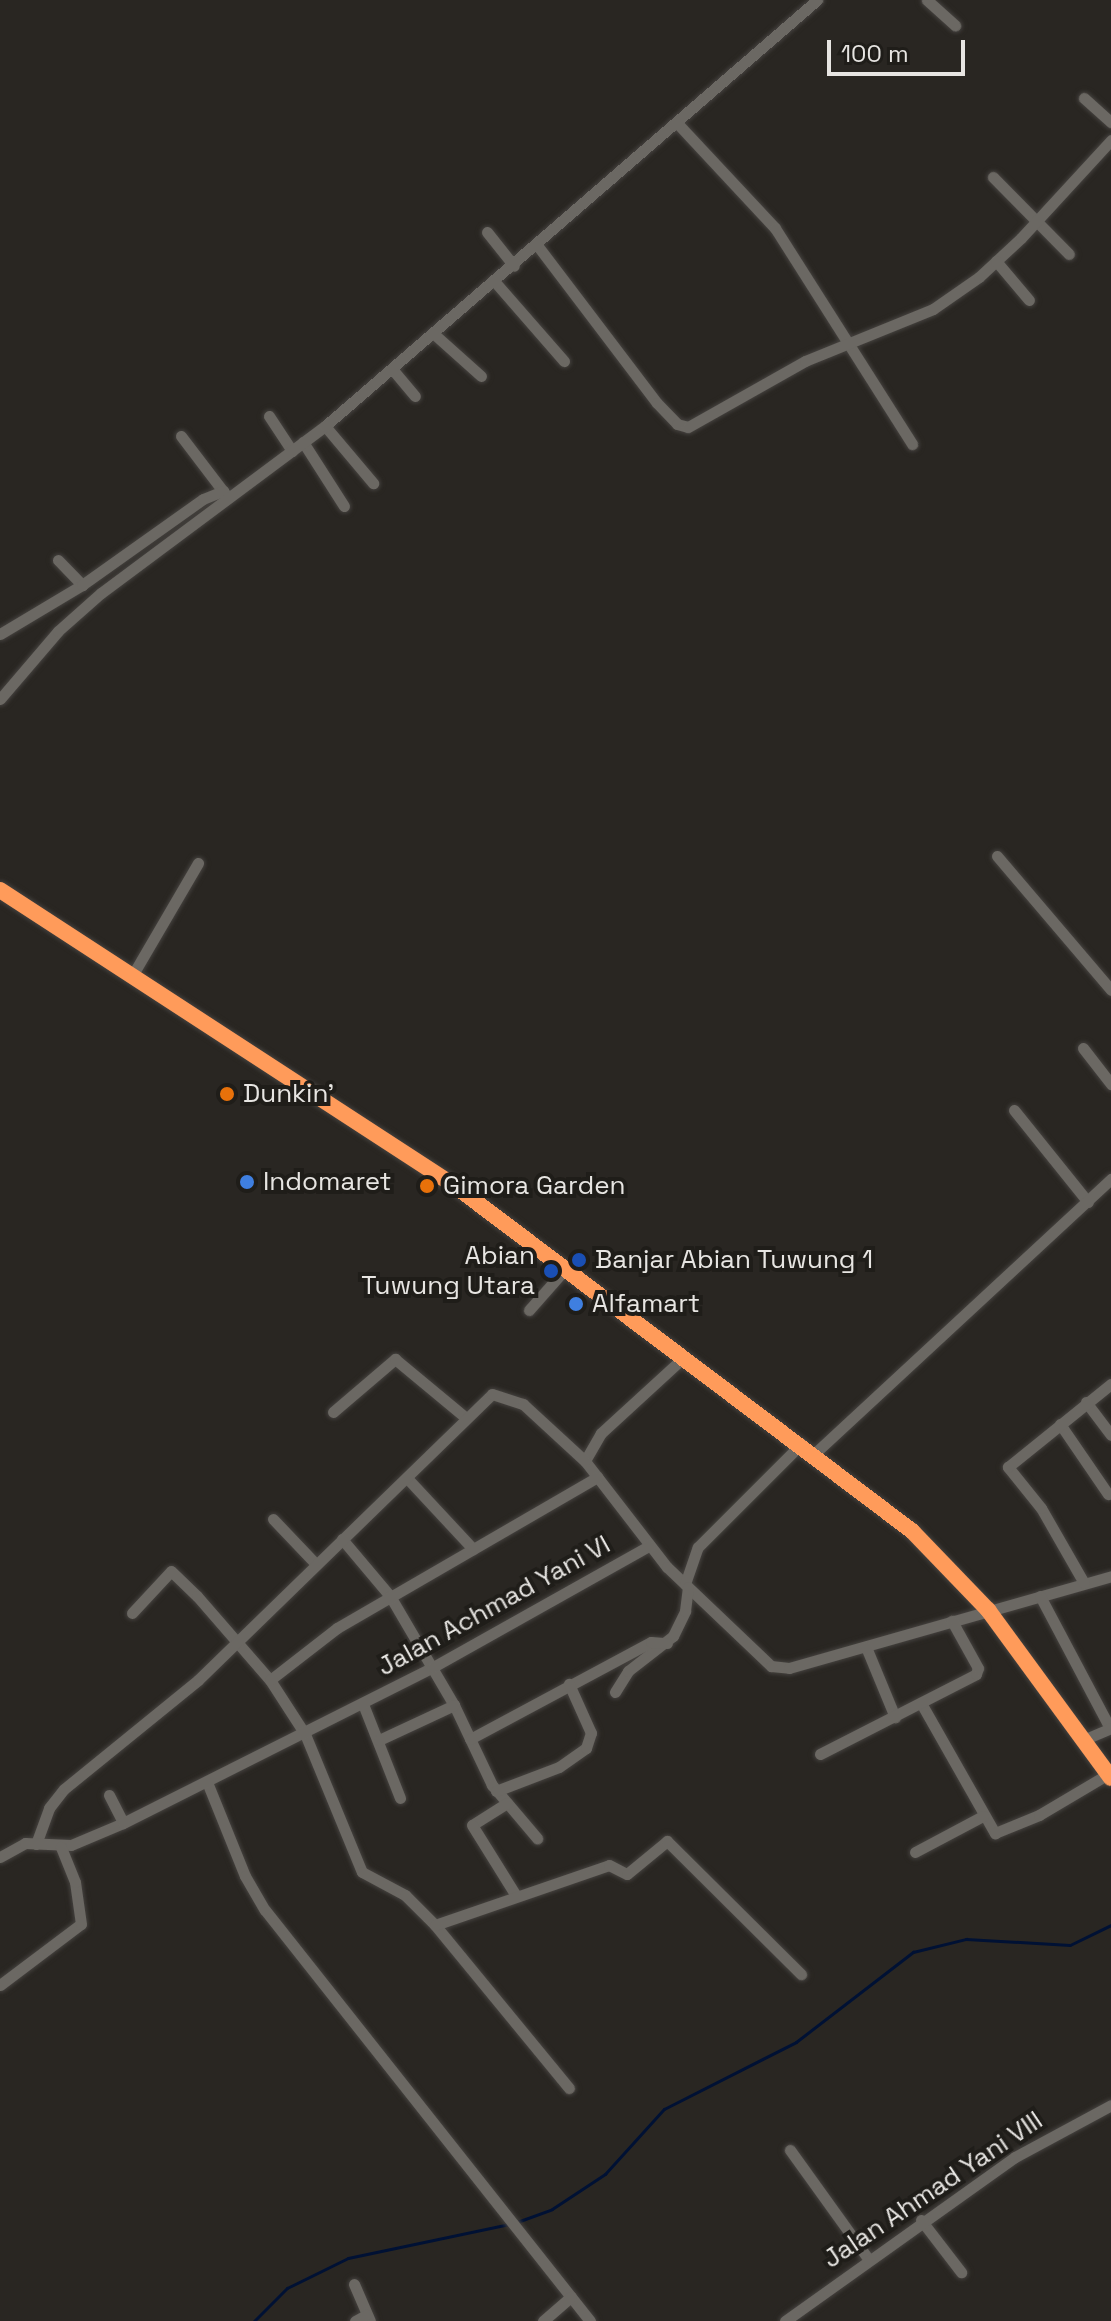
<!DOCTYPE html>
<style>
body{margin:0}
#map{position:relative;width:1111px;height:2321px;overflow:hidden;background:#292622;font-family:"Space Grotesk",sans-serif}
div>[style]{position:absolute}
.stream>*{height:3px;margin:-1.5px;padding:0 1.5px;transform-origin:1.5px;border-radius:1.5px;background:#001134}
.roads{filter:drop-shadow(0 0 2px #45423f) drop-shadow(0 0 2px #45423f)}
.minor>*{height:11px;margin:-5.5px;padding:0 5.5px;transform-origin:5.5px;border-radius:5.5px;background:#6b6863}
.highway>*{height:16px;margin:-8px;padding:0 8px;transform-origin:8px;border-radius:8px;background:#ff9b5a}
.dots>*{width:22px;height:22px;translate:-50% -50%;box-sizing:border-box;border:4px solid #1f1d19;border-radius:50%}
span{translate:-50% -50%;white-space:nowrap;text-align:center;line-height:1.15;-webkit-text-stroke:8px #1f1d19;paint-order:stroke}
.poi-label{font-size:26px;color:#e7e5e2}
.left{translate:0 -50%;text-align:left}
.right{translate:-100% -50%;text-align:right}
.street-label{font-size:26px;color:#e7e5e2}
.scale{position:absolute;left:827px;top:40px;width:138px;height:36px;box-sizing:border-box;border:4px solid #e7e5e2;border-top:0;padding-left:10px;font-size:24px;line-height:28px;white-space:nowrap;color:#e7e5e2;-webkit-text-stroke:6px #1f1d19;paint-order:stroke}
</style>
<div id="map">
<div class="stream">
<div style="left:517px;top:2222px;width:37px;rotate:-20deg"></div>
<div style="left:552px;top:2209px;width:64px;rotate:-33.4deg"></div>
<div style="left:605px;top:2174px;width:88px;rotate:-47.8deg"></div>
<div style="left:664px;top:2109px;width:148px;rotate:-26.9deg"></div>
<div style="left:796px;top:2042px;width:148px;rotate:-37.6deg"></div>
<div style="left:913px;top:1952px;width:55px;rotate:-13.8deg"></div>
<div style="left:966px;top:1939px;width:104px;rotate:3.3deg"></div>
<div style="left:1070px;top:1945px;width:46px;rotate:-26deg"></div>
<div style="left:254px;top:2321px;width:47px;rotate:-45deg"></div>
<div style="left:287px;top:2288px;width:68px;rotate:-26.2deg"></div>
<div style="left:348px;top:2258px;width:165px;rotate:-11.9deg"></div>
</div>
<div class="roads">
<div class="minor">
<div style="left:927px;top:0;width:38px;rotate:42deg"></div>
<div style="left:1084px;top:98px;width:36px;rotate:42deg"></div>
<div style="left:678px;top:124px;width:142px;rotate:47deg"></div>
<div style="left:775px;top:228px;width:256px;rotate:57.6deg"></div>
<div style="left:993px;top:177px;width:108px;rotate:45.4deg"></div>
<div style="left:487px;top:232px;width:43px;rotate:51.5deg"></div>
<div style="left:537px;top:245px;width:198px;rotate:52.8deg"></div>
<div style="left:657px;top:403px;width:29px;rotate:46deg"></div>
<div style="left:677px;top:424px;width:11px;rotate:15deg"></div>
<div style="left:688px;top:427px;width:134px;rotate:-29.4deg"></div>
<div style="left:805px;top:361px;width:138px;rotate:-22.1deg"></div>
<div style="left:933px;top:309px;width:56px;rotate:-34.8deg"></div>
<div style="left:979px;top:277px;width:57px;rotate:-42.9deg"></div>
<div style="left:1021px;top:238px;width:133px;rotate:-47.4deg"></div>
<div style="left:996px;top:261px;width:51px;rotate:49.8deg"></div>
<div style="left:495px;top:282px;width:105px;rotate:48.9deg"></div>
<div style="left:434px;top:334px;width:63px;rotate:41.8deg"></div>
<div style="left:393px;top:370px;width:34px;rotate:50deg"></div>
<div style="left:269px;top:416px;width:42px;rotate:56.7deg"></div>
<div style="left:325px;top:426px;width:75px;rotate:49.9deg"></div>
<div style="left:181px;top:436px;width:74px;rotate:52.7deg"></div>
<div style="left:303px;top:442px;width:76px;rotate:57.4deg"></div>
<div style="left:58px;top:560px;width:35px;rotate:46deg"></div>
<div style="left:0;top:634px;width:96px;rotate:-30.9deg"></div>
<div style="left:82px;top:585px;width:148px;rotate:-35.4deg"></div>
<div style="left:203px;top:499px;width:22px;rotate:-22deg"></div>
<div style="left:0;top:699px;width:89px;rotate:-49.5deg"></div>
<div style="left:58px;top:631px;width:57px;rotate:-41.5deg"></div>
<div style="left:101px;top:593px;width:279px;rotate:-36.7deg"></div>
<div style="left:325px;top:426px;width:651px;rotate:-40.89deg"></div>
<div style="left:997px;top:856px;width:176px;rotate:49.6deg"></div>
<div style="left:132px;top:976px;width:131px;rotate:-59.7deg"></div>
<div style="left:1083px;top:1048px;width:46px;rotate:52.1deg"></div>
<div style="left:1014px;top:1110px;width:118px;rotate:51.2deg"></div>
<div style="left:529px;top:1310px;width:56px;rotate:-48.6deg"></div>
<div style="left:684px;top:1357px;width:113px;rotate:137.5deg"></div>
<div style="left:601px;top:1433px;width:32px;rotate:120deg"></div>
<div style="left:585px;top:1461px;width:134px;rotate:52.3deg"></div>
<div style="left:667px;top:1567px;width:144px;rotate:43.6deg"></div>
<div style="left:771px;top:1666px;width:18px;rotate:6deg"></div>
<div style="left:789px;top:1668px;width:335px;rotate:-15.9deg"></div>
<div style="left:1086px;top:1402px;width:41px;rotate:52.9deg"></div>
<div style="left:333px;top:1412px;width:82px;rotate:-40.5deg"></div>
<div style="left:395px;top:1359px;width:92px;rotate:39.7deg"></div>
<div style="left:1060px;top:1424px;width:85px;rotate:55.6deg"></div>
<div style="left:814px;top:1454px;width:405px;rotate:-42.8deg"></div>
<div style="left:407px;top:1478px;width:97px;rotate:47.1deg"></div>
<div style="left:273px;top:1519px;width:59px;rotate:46.4deg"></div>
<div style="left:342px;top:1539px;width:75px;rotate:49.9deg"></div>
<div style="left:390px;top:1596px;width:126px;rotate:59.6deg"></div>
<div style="left:454px;top:1705px;width:89px;rotate:64.6deg"></div>
<div style="left:492px;top:1785px;width:70px;rotate:49.7deg"></div>
<div style="left:1084px;top:1583px;width:86px;rotate:-119.8deg"></div>
<div style="left:1041px;top:1508px;width:53px;rotate:-128.8deg"></div>
<div style="left:1008px;top:1467px;width:132px;rotate:-38.9deg"></div>
<div style="left:685px;top:1584px;width:39px;rotate:-71deg"></div>
<div style="left:698px;top:1547px;width:146px;rotate:-45deg"></div>
<div style="left:1040px;top:1596px;width:149px;rotate:62.1deg"></div>
<div style="left:132px;top:1613px;width:57px;rotate:-47.1deg"></div>
<div style="left:171px;top:1571px;width:36px;rotate:44deg"></div>
<div style="left:197px;top:1596px;width:111px;rotate:49deg"></div>
<div style="left:270px;top:1680px;width:64px;rotate:57.1deg"></div>
<div style="left:305px;top:1734px;width:149px;rotate:67.6deg"></div>
<div style="left:362px;top:1872px;width:49px;rotate:28.1deg"></div>
<div style="left:405px;top:1895px;width:42px;rotate:45deg"></div>
<div style="left:435px;top:1925px;width:211px;rotate:50.6deg"></div>
<div style="left:866px;top:1647px;width:76px;rotate:67.5deg"></div>
<div style="left:270px;top:1680px;width:85px;rotate:-37.8deg"></div>
<div style="left:337px;top:1628px;width:301px;rotate:-30.1deg"></div>
<div style="left:615px;top:1692px;width:25px;rotate:-58deg"></div>
<div style="left:628px;top:1671px;width:57px;rotate:-37.9deg"></div>
<div style="left:673px;top:1636px;width:28px;rotate:-64deg"></div>
<div style="left:685px;top:1611px;width:24px;rotate:-83deg"></div>
<div style="left:921px;top:1703px;width:150px;rotate:60.4deg"></div>
<div style="left:995px;top:1833px;width:48px;rotate:-22.2deg"></div>
<div style="left:1039px;top:1815px;width:80px;rotate:-30.7deg"></div>
<div style="left:363px;top:1704px;width:101px;rotate:68.5deg"></div>
<div style="left:470px;top:1739px;width:205px;rotate:-28.2deg"></div>
<div style="left:651px;top:1642px;width:16px;rotate:4deg"></div>
<div style="left:379px;top:1740px;width:83px;rotate:-25deg"></div>
<div style="left:1083px;top:1740px;width:30px;rotate:-23deg"></div>
<div style="left:820px;top:1754px;width:175px;rotate:-27.1deg"></div>
<div style="left:976px;top:1674px;width:6px;rotate:-72deg"></div>
<div style="left:978px;top:1668px;width:54px;rotate:-119deg"></div>
<div style="left:207px;top:1782px;width:101px;rotate:68deg"></div>
<div style="left:245px;top:1876px;width:39px;rotate:60deg"></div>
<div style="left:265px;top:1910px;width:524px;rotate:51.66deg"></div>
<div style="left:496px;top:1791px;width:67px;rotate:-20.9deg"></div>
<div style="left:559px;top:1767px;width:33px;rotate:-35deg"></div>
<div style="left:586px;top:1748px;width:16px;rotate:-72deg"></div>
<div style="left:591px;top:1733px;width:54px;rotate:-114.2deg"></div>
<div style="left:109px;top:1795px;width:31px;rotate:63deg"></div>
<div style="left:507px;top:1803px;width:41px;rotate:147.8deg"></div>
<div style="left:472px;top:1825px;width:81px;rotate:58.1deg"></div>
<div style="left:36px;top:1844px;width:38px;rotate:-70deg"></div>
<div style="left:49px;top:1808px;width:24px;rotate:-52deg"></div>
<div style="left:64px;top:1789px;width:173px;rotate:-39.1deg"></div>
<div style="left:198px;top:1680px;width:410px;rotate:-44.2deg"></div>
<div style="left:492px;top:1394px;width:33px;rotate:18deg"></div>
<div style="left:523px;top:1404px;width:84px;rotate:42.6deg"></div>
<div style="left:915px;top:1852px;width:77px;rotate:-27.9deg"></div>
<div style="left:0;top:1857px;width:29px;rotate:-29deg"></div>
<div style="left:25px;top:1843px;width:46px;rotate:2.5deg"></div>
<div style="left:71px;top:1845px;width:56px;rotate:-22.9deg"></div>
<div style="left:123px;top:1823px;width:347px;rotate:-26.7deg"></div>
<div style="left:433px;top:1667px;width:248px;rotate:-29.3deg"></div>
<div style="left:435px;top:1925px;width:184px;rotate:-19deg"></div>
<div style="left:609px;top:1865px;width:20px;rotate:27deg"></div>
<div style="left:627px;top:1874px;width:52px;rotate:-39.5deg"></div>
<div style="left:667px;top:1841px;width:189px;rotate:44.8deg"></div>
<div style="left:0;top:1985px;width:101px;rotate:-37deg"></div>
<div style="left:81px;top:1924px;width:42px;rotate:-98.1deg"></div>
<div style="left:75px;top:1882px;width:38px;rotate:-112deg"></div>
<div style="left:790px;top:2150px;width:132px;rotate:54.3deg"></div>
<div style="left:921px;top:2220px;width:66px;rotate:52.4deg"></div>
<div style="left:354px;top:2284px;width:40px;rotate:66.6deg"></div>
<div style="left:355px;top:2321px;width:13px;rotate:-29deg"></div>
<div style="left:543px;top:2321px;width:37px;rotate:-41deg"></div>
<div style="left:785px;top:2321px;width:282px;rotate:-35.5deg"></div>
<div style="left:1015px;top:2157px;width:109px;rotate:-28.4deg"></div>
</div>
<div class="highway">
<div style="left:0;top:890px;width:543px;rotate:33.05deg"></div>
<div style="left:455px;top:1186px;width:573px;rotate:37.05deg"></div>
<div style="left:912px;top:1531px;width:110px;rotate:46.1deg"></div>
<div style="left:988px;top:1610px;width:208px;rotate:53.8deg"></div>
</div>
</div>
<div class="dots">
<div style="left:227px;top:1094px;background:#e8710a"></div>
<div style="left:247px;top:1182px;background:#3f7fe0"></div>
<div style="left:427px;top:1186px;background:#e8710a"></div>
<div style="left:579px;top:1260px;background:#1a4fb4"></div>
<div style="left:551px;top:1271px;background:#1a4fb4"></div>
<div style="left:576px;top:1304px;background:#3f7fe0"></div>
</div>
<div class="poi-label">
<span class="left" style="left:243px;top:1094px">Dunkin'</span>
<span class="left" style="left:263px;top:1182px">Indomaret</span>
<span class="left" style="left:443px;top:1186px">Gimora Garden</span>
<span class="right" style="left:535px;top:1271px">Abian<br>Tuwung Utara</span>
<span class="left" style="left:595px;top:1260px">Banjar Abian Tuwung 1</span>
<span class="left" style="left:592px;top:1304px">Alfamart</span>
</div>
<div class="street-label">
<span style="left:494px;top:1606px;rotate:-29deg">Jalan Achmad Yani VI</span>
<span style="left:933px;top:2190px;rotate:-34deg">Jalan Ahmad Yani VIII</span>
</div>
<div class="scale">100 m</div>
</div>
